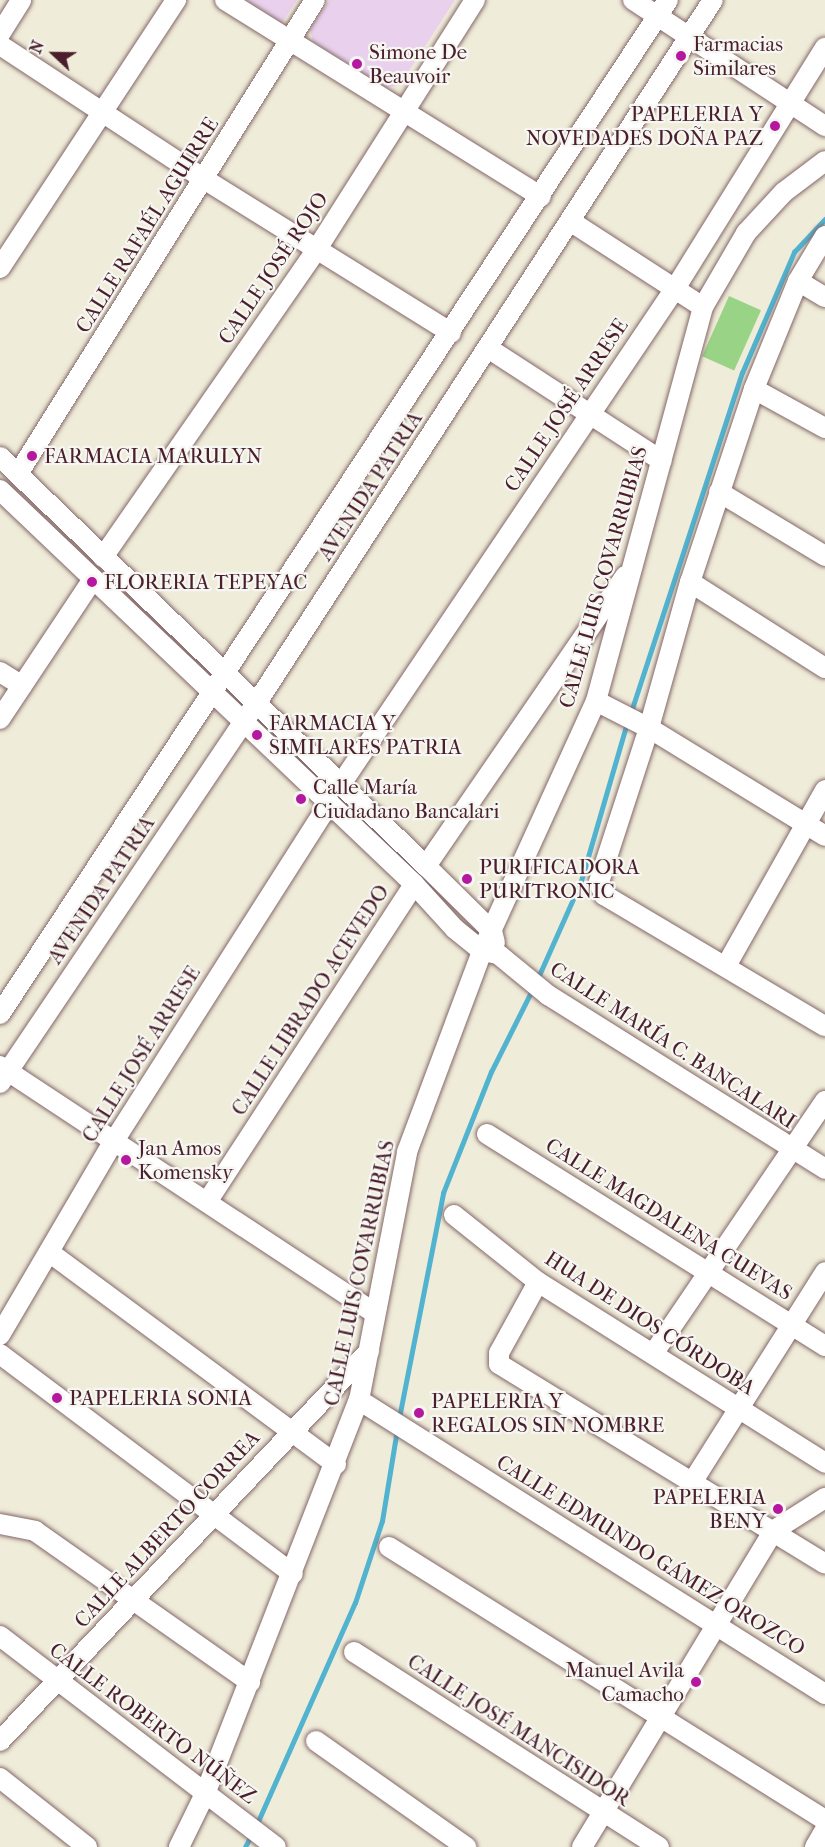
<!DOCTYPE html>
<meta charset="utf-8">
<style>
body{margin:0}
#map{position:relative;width:825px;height:1847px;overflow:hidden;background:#efecd9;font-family:"IM FELL French Canon",serif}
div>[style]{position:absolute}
.built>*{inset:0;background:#e9d1ed}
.green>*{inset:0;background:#99d386;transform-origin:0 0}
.stream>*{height:4.5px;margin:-2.25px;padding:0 2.25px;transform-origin:2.25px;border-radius:2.25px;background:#51b3d0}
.roads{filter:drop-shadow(0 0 2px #846768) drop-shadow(0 0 2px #846768)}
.minor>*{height:20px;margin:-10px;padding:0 10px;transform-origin:10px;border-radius:10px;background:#fff}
.dots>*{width:16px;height:16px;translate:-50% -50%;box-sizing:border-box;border:3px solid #f6f6f2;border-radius:50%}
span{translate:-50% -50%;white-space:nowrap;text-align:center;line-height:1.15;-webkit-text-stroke:4.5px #f6f6f2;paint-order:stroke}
.poi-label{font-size:21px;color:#4a1f2b}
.left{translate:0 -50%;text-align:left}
.right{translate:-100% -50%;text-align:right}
.street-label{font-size:21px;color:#4a1f2b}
.north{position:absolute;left:24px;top:24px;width:60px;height:60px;-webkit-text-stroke:4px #f6f6f2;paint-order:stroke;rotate:292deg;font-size:16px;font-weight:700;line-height:24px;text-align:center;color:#4a1f2b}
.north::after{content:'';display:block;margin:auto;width:21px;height:27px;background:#4a1f2b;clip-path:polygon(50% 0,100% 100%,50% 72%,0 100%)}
</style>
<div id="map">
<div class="built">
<div style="clip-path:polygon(246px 0,297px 0,282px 23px)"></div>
<div style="clip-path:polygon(329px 0,455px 0,400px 85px,387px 88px,313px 42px,310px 30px)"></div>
</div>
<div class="green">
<div style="left:729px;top:296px;width:35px;height:66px;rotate:24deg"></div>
</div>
<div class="stream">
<div style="left:631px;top:712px;width:357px;rotate:-71.9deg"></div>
<div style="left:742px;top:373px;width:132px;rotate:-66.7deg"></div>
<div style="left:794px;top:252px;width:45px;rotate:-46.8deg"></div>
<div style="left:537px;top:980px;width:108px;rotate:-66deg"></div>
<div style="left:581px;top:881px;width:165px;rotate:-73.8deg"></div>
<div style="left:399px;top:1418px;width:229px;rotate:-78.9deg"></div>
<div style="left:443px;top:1193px;width:130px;rotate:-68.4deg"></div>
<div style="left:491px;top:1072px;width:94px;rotate:-63.4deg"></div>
<div style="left:256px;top:1826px;width:244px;rotate:-66.1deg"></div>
<div style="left:355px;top:1603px;width:86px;rotate:-71.8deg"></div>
<div style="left:382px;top:1521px;width:93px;rotate:-80.7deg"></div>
<div style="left:245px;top:1847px;width:15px;rotate:-62deg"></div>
</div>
<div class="roads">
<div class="minor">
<div style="left:225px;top:0;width:372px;rotate:31.9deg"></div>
<div style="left:633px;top:0;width:230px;rotate:33.3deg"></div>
<div style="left:0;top:34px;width:40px;rotate:-58deg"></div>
<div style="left:0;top:45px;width:244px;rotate:33.3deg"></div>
<div style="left:204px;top:179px;width:291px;rotate:31.9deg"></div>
<div style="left:570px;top:221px;width:158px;rotate:32.9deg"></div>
<div style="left:825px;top:236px;width:52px;rotate:121deg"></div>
<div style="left:798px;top:281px;width:117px;rotate:112.2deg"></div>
<div style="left:754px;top:389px;width:203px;rotate:108.3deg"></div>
<div style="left:690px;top:582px;width:152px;rotate:105.7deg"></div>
<div style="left:649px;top:728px;width:162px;rotate:108deg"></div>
<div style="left:599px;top:882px;width:14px;rotate:69deg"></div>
<div style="left:604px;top:895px;width:257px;rotate:30.7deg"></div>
<div style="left:0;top:268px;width:321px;rotate:-56.7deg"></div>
<div style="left:798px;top:281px;width:31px;rotate:31deg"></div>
<div style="left:488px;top:348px;width:207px;rotate:33deg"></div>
<div style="left:754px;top:389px;width:81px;rotate:28.8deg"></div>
<div style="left:0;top:457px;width:591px;rotate:43.83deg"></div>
<div style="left:426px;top:866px;width:93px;rotate:44.6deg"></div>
<div style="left:492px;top:931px;width:12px;rotate:76deg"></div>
<div style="left:18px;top:474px;width:559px;rotate:-57.93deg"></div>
<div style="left:0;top:490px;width:572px;rotate:43.58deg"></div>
<div style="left:414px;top:884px;width:61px;rotate:47.7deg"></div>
<div style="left:455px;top:929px;width:35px;rotate:39deg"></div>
<div style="left:482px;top:951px;width:16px;rotate:11deg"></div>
<div style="left:498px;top:954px;width:65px;rotate:39.4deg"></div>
<div style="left:548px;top:995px;width:327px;rotate:32.1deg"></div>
<div style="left:719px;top:492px;width:124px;rotate:31.1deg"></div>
<div style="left:103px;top:557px;width:375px;rotate:-55.2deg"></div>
<div style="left:317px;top:249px;width:295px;rotate:-57.6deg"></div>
<div style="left:690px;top:582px;width:160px;rotate:32.5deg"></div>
<div style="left:0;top:672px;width:26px;rotate:32deg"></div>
<div style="left:596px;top:701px;width:59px;rotate:27deg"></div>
<div style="left:649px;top:728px;width:206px;rotate:31.5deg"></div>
<div style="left:0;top:719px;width:168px;rotate:-56.4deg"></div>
<div style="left:341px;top:784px;width:599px;rotate:-56.02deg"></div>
<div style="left:676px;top:287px;width:282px;rotate:-58.1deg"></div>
<div style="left:426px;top:866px;width:352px;rotate:-55.5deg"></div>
<div style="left:726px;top:966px;width:202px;rotate:-60.6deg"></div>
<div style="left:0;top:1014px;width:1214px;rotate:-56.62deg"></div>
<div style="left:0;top:1066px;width:449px;rotate:33.4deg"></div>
<div style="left:0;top:1083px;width:457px;rotate:-56deg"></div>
<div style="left:256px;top:704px;width:839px;rotate:-57.01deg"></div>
<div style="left:487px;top:1134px;width:399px;rotate:32.1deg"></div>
<div style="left:207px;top:1202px;width:379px;rotate:-56.9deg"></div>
<div style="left:454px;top:1215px;width:107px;rotate:38.6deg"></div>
<div style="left:538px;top:1282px;width:339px;rotate:32.2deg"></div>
<div style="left:49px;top:1252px;width:357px;rotate:36.5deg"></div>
<div style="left:538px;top:1282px;width:81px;rotate:118.8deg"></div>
<div style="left:499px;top:1353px;width:11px;rotate:90deg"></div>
<div style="left:499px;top:1364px;width:382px;rotate:31.5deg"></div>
<div style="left:0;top:1335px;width:225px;rotate:-59.6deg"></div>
<div style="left:114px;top:1141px;width:401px;rotate:-57.5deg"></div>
<div style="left:0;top:1354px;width:366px;rotate:36.9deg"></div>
<div style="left:653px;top:1354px;width:306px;rotate:-55.8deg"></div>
<div style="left:359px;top:1400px;width:551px;rotate:32.25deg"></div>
<div style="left:693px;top:1481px;width:247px;rotate:-57.7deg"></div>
<div style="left:0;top:1524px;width:36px;rotate:11deg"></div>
<div style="left:35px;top:1531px;width:263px;rotate:35.1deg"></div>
<div style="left:389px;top:1547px;width:514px;rotate:32.05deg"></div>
<div style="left:0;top:1636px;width:347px;rotate:37.4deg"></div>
<div style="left:354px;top:1652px;width:362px;rotate:32.6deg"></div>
<div style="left:0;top:1741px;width:537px;rotate:-46.58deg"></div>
<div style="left:316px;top:1741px;width:184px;rotate:35.2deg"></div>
<div style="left:0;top:1778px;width:111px;rotate:38.4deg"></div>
<div style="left:179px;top:1847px;width:59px;rotate:-63.9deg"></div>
<div style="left:205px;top:1794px;width:423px;rotate:-68.7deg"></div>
<div style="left:359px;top:1400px;width:253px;rotate:-79deg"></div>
<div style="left:407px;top:1152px;width:215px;rotate:-69.5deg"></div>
<div style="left:482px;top:951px;width:275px;rotate:-65.5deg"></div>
<div style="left:596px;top:701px;width:408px;rotate:-74.8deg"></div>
<div style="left:703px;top:307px;width:86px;rotate:-59.8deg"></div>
<div style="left:746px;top:233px;width:56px;rotate:-47.2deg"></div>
<div style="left:784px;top:192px;width:51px;rotate:-37.1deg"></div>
<div style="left:582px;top:1847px;width:369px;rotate:-58.8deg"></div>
<div style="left:773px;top:1531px;width:62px;rotate:-32.4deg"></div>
<div style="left:815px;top:1847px;width:20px;rotate:-60deg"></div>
</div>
</div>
<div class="dots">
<div style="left:681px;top:56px;background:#b5179e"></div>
<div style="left:357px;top:64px;background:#b5179e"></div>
<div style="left:775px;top:126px;background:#b5179e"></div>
<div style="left:32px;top:456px;background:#b5179e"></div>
<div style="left:92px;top:582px;background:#b5179e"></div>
<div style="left:257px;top:735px;background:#b5179e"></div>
<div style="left:301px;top:799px;background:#b5179e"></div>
<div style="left:467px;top:879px;background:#b5179e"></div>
<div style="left:126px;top:1160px;background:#b5179e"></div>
<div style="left:57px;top:1398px;background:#b5179e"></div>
<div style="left:419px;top:1413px;background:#b5179e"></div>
<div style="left:778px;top:1509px;background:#b5179e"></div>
<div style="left:696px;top:1682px;background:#b5179e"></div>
</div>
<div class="poi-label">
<span class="left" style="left:693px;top:56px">Farmacias<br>Similares</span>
<span class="left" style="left:369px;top:64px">Simone De<br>Beauvoir</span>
<span class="right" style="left:763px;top:126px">PAPELERIA Y<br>NOVEDADES DOÑA PAZ</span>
<span class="left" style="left:44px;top:456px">FARMACIA MARULYN</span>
<span class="left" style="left:104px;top:582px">FLORERIA TEPEYAC</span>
<span class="left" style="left:269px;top:735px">FARMACIA Y<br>SIMILARES PATRIA</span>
<span class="left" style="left:313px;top:799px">Calle María<br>Ciudadano Bancalari</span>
<span class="left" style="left:479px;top:879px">PURIFICADORA<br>PURITRONIC</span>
<span class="left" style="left:138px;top:1160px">Jan Amos<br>Komensky</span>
<span class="left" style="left:69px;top:1398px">PAPELERIA SONIA</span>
<span class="left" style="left:431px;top:1413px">PAPELERIA Y<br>REGALOS SIN NOMBRE</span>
<span class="right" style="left:766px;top:1509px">PAPELERIA<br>BENY</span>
<span class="right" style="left:684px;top:1682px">Manuel Avila<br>Camacho</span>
</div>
<div class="street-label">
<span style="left:147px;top:225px;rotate:-58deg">CALLE RAFAÉL AGUIRRE</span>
<span style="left:273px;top:268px;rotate:-56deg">CALLE JOSÉ ROJO</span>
<span style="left:566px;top:405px;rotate:-56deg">CALLE JOSÉ ARRESE</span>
<span style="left:370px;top:486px;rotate:-57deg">AVENIDA PATRIA</span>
<span style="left:603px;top:577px;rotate:-74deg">CALLE LUIS COVARRUBIAS</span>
<span style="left:101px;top:890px;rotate:-56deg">AVENIDA PATRIA</span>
<span style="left:310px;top:1000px;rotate:-57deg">CALLE LIBRADO ACEVEDO</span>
<span style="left:673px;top:1045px;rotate:33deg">CALLE MARÍA C. BANCALARI</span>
<span style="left:141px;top:1054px;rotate:-58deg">CALLE JOSÉ ARRESE</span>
<span style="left:669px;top:1219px;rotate:32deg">CALLE MAGDALENA CUEVAS</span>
<span style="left:359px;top:1273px;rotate:-78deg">CALLE LUIS COVARRUBIAS</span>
<span style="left:650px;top:1323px;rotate:33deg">HUA DE DIOS CÓRDOBA</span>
<span style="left:167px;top:1529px;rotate:-47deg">CALLE ALBERTO CORREA</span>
<span style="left:651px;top:1555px;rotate:32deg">CALLE EDMUNDO GÁMEZ OROZCO</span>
<span style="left:153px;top:1723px;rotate:37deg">CALLE ROBERTO NÚÑEZ</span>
<span style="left:519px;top:1730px;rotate:33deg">CALLE JOSÉ MANCISIDOR</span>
</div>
<div class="north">N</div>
</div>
